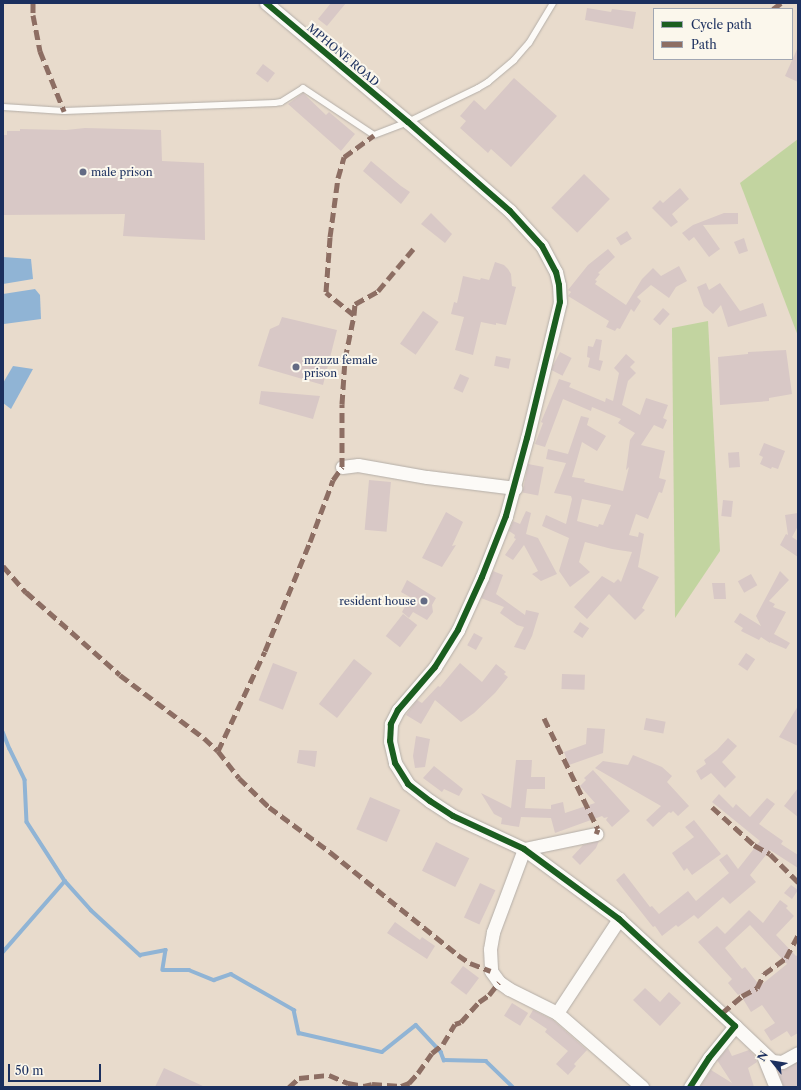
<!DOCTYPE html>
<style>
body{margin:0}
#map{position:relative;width:801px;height:1090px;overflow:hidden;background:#e8dbcc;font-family:"Libre Caslon Text",serif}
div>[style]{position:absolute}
.green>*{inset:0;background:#c2d4a0}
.water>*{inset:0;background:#90b4d5}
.stream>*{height:3.5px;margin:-1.75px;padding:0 1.75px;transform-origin:1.75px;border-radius:1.75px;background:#90b4d5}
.building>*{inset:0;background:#d8c8c6;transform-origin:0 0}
.roads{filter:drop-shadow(0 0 1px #b4aea8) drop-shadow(0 0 1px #b4aea8)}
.lane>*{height:6px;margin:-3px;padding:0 3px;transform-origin:3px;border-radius:3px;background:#fcfaf7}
.street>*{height:13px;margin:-6.5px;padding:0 6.5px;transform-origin:6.5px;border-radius:6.5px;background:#fcfaf7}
.quiet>*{height:5px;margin-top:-2.5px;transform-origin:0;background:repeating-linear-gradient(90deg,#8d6e63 0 10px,transparent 0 15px)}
.cycleway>*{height:6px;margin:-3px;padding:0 3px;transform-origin:3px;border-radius:3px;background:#1b5e20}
.dots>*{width:11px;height:11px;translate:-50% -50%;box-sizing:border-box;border:2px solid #fbf7ec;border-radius:50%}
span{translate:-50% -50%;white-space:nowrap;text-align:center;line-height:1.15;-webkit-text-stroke:4px #fbf7ec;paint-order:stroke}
.street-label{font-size:11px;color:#1b2f5e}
.poi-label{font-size:11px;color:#1b2f5e}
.left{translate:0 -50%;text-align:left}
.right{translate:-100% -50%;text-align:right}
.frame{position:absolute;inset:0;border:4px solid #1b2f5e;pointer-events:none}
.legend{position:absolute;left:653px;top:8px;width:140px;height:52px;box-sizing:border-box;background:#fbf7ec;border:1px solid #a1a7b3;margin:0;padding:5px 7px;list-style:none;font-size:12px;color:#1b2f5e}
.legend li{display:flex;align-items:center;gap:8px;height:20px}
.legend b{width:20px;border:1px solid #a1a7b3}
.north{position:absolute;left:753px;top:1042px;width:40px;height:40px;-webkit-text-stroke:3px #fbf7ec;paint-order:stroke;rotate:300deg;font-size:11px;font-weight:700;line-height:16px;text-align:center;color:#1b2f5e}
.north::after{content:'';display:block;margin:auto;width:14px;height:18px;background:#1b2f5e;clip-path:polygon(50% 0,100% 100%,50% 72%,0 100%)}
.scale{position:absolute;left:8px;top:1064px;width:93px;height:18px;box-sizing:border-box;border:2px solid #1b2f5e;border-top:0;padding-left:5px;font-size:12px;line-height:14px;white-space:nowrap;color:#1b2f5e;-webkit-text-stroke:3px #fbf7ec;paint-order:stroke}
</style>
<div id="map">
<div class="green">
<div style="clip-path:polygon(798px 139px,798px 336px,740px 183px)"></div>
<div style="clip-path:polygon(708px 321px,720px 551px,675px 618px,672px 328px)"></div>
</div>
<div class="water">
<div style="clip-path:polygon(3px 257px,31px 259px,33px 279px,3px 284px)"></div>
<div style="clip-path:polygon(35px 289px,40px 295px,41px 319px,4px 324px,3px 294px)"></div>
<div style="clip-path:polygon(13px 366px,33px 369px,11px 409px,3px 403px,3px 383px)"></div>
</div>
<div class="stream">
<div style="left:3px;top:732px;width:18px;rotate:68deg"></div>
<div style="left:10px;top:749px;width:34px;rotate:64deg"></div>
<div style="left:25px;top:780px;width:42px;rotate:87.3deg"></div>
<div style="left:27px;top:822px;width:70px;rotate:57.2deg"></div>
<div style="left:65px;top:881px;width:39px;rotate:48deg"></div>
<div style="left:91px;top:910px;width:67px;rotate:42.6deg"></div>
<div style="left:140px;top:955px;width:26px;rotate:-11deg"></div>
<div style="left:166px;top:950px;width:20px;rotate:99deg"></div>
<div style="left:163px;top:970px;width:26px"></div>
<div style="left:189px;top:970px;width:27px;rotate:22deg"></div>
<div style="left:214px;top:980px;width:18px;rotate:-19deg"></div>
<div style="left:231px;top:974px;width:73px;rotate:29.7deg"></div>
<div style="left:294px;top:1010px;width:24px;rotate:78deg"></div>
<div style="left:299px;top:1033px;width:85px;rotate:12.9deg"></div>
<div style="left:382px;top:1052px;width:43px;rotate:-38.5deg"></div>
<div style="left:416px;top:1025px;width:37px;rotate:47deg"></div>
<div style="left:441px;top:1052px;width:9px;rotate:69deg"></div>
<div style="left:444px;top:1060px;width:42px;rotate:1.4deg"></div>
<div style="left:486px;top:1061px;width:37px;rotate:44deg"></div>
<div style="left:3px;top:952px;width:94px;rotate:-48.9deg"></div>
</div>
<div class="building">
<div style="clip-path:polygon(331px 3px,346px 3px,327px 26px,318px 19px)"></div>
<div style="clip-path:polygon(587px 8px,611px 12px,612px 9px,636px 12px,633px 29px,585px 20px)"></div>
<div style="clip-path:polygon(798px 47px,798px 82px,785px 76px)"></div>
<div style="left:263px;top:64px;width:15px;height:12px;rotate:37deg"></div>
<div style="clip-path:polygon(514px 78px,557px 116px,511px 167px,491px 149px,488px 153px,460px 128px,466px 121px,460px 116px,474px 100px,485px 110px)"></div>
<div style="clip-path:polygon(303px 93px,326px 115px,329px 112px,355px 134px,341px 151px,288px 104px)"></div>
<div style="clip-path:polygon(85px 128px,161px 130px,162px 161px,204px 163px,205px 240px,123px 236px,125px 214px,3px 215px,3px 135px,7px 135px,7px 131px,20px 131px,20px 129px,66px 130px)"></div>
<div style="clip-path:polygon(371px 161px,401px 186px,410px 192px,401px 204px,363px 171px)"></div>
<div style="left:584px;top:174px;width:36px;height:47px;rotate:44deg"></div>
<div style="clip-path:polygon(680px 188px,689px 199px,672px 214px,678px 222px,671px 227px,652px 208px,660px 200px,663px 203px)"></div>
<div style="clip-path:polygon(431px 213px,452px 234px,445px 243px,421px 224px)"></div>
<div style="clip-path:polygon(724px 213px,738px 213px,738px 224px,703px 225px,720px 249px,709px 257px,694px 237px,689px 241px,682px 233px,693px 225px)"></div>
<div style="left:627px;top:231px;width:9px;height:13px;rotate:58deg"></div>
<div style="clip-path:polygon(744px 238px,748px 251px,739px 254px,734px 242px)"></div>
<div style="clip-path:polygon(608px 249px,615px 257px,598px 273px,600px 274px,595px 280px,597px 281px,595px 284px,626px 305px,642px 279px,653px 268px,661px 276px,679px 266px,687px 281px,676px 287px,669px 298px,651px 285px,637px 297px,641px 301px,634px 312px,631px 309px,620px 329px,617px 328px,615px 331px,606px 327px,609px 321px,568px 296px,571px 292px,568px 290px,588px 265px)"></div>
<div style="clip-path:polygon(495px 262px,504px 265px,508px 269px,511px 274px,512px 286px,516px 287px,506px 325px,496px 323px,496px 325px,481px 322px,473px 355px,455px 350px,464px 317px,451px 314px,454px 302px,457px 303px,463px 276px,480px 280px,481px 278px,489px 280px)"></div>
<div style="clip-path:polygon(706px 283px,709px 290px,720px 283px,740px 311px,763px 303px,767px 316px,728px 327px,721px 305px,713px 314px,704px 306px,697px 287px)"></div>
<div style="left:663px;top:308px;width:9px;height:15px;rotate:41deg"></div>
<div style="left:423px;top:311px;width:19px;height:40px;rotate:35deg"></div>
<div style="clip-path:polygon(282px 317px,337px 330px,323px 385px,258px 366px,270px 329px,279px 325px)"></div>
<div style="clip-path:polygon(596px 339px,602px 340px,599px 360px,603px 361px,600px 371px,588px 367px,590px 358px,587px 357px,588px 346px,593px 347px)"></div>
<div style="clip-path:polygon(786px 350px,792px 394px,769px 398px,769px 401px,720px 405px,718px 357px,748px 354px,748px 352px)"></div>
<div style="left:560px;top:352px;width:13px;height:20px;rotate:27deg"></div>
<div style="clip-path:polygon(evenodd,626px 354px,635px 362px,630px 367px,636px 373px,628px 381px,622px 405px,640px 415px,646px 398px,668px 405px,663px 418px,667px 420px,663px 429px,654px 425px,641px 445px,665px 451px,659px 478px,666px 480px,662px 493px,659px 492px,648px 519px,636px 514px,629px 535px,638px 537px,639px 532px,644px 534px,638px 567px,659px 577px,642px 608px,645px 610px,635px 620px,609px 594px,587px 619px,574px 607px,602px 576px,614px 583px,618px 579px,621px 582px,632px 552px,612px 549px,585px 542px,579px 562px,590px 572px,570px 587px,559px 571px,569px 538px,542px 526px,546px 515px,566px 524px,572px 499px,571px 496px,554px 493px,566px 463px,546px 459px,548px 449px,568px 454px,581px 416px,589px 418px,587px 425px,606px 436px,597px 451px,582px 442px,572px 477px,585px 479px,584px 482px,623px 491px,629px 467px,626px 470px,630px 440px,635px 433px,618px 423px,621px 419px,592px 407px,591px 411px,563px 399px,545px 447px,535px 444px,543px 423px,541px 422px,559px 379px,571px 383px,569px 387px,605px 402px,606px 398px,613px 401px,619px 373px,614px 368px,626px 354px,582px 499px,611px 505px,603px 525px,599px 524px,598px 527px,577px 521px,582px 499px)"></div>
<div style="left:496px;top:356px;width:15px;height:10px;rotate:11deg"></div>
<div style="left:460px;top:374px;width:10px;height:16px;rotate:24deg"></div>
<div style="clip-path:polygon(261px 391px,320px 396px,313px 419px,259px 404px)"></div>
<div style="clip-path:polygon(764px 443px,785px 451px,778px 469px,772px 467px,771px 469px,760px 464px,763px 457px,759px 455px)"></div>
<div style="left:739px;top:452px;width:15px;height:11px;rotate:86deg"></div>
<div style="left:528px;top:464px;width:16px;height:29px;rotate:11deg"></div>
<div style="left:369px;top:480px;width:22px;height:50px;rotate:5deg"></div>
<div style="left:723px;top:500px;width:10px;height:16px;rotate:6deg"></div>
<div style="clip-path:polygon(526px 511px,531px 513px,526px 534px,538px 538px,557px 574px,541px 581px,532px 574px,538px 571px,524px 545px,513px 560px,505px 555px,516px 539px,514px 538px,515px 535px,509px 531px,513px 521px,520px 524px)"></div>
<div style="clip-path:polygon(446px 512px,463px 522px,452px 546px,456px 545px,442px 567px,422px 558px)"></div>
<div style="clip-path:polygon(798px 513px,798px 526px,792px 537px,798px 541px,798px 557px,780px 545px,786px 534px,788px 535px,785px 515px)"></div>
<div style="clip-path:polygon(493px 571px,503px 575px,496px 594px,525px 615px,526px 610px,539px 613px,532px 636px,525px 650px,514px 647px,524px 627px,517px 625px,500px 613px,504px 607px,481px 598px)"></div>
<div style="clip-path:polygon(780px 571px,789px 580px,769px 601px,775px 604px,773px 607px,786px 612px,774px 634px,790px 643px,786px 649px,770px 642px,770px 643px,761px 637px,759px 640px,741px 631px,743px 628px,734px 622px,740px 613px,761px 626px,756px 616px)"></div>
<div style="left:751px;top:574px;width:13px;height:15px;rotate:61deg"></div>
<div style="clip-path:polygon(407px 580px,436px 598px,432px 605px,433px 612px,427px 620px,413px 612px,409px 618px,402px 612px,410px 597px,401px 592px)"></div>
<div style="clip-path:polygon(712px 583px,725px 583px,726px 599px,714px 599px)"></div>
<div style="left:403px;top:614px;width:18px;height:28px;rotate:38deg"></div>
<div style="left:580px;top:622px;width:11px;height:12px;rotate:34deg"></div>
<div style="left:474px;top:633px;width:10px;height:14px;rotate:29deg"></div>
<div style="left:746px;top:653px;width:11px;height:14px;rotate:34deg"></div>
<div style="left:354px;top:659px;width:23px;height:57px;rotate:38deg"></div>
<div style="left:273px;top:663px;width:26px;height:40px;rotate:21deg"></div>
<div style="clip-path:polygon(460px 663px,482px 682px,496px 664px,506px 672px,504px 674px,508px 677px,495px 693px,474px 713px,461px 722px,435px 700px,421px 724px,406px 715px,417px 700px,422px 703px,438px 686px,440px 687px)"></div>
<div style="left:562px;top:674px;width:23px;height:15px;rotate:2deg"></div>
<div style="clip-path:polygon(798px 706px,798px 746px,779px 737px)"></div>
<div style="left:646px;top:718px;width:20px;height:12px;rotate:11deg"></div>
<div style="clip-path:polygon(587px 728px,605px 729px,603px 753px,569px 765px,564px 752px,586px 744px)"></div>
<div style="clip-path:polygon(416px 736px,430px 739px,425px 767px,415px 768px,413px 756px)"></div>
<div style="clip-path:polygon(728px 738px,737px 746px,722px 762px,736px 777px,725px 788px,711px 773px,701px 780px,696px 771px,706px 764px,704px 760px,717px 750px)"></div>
<div style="clip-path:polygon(299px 750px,317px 751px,315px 767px,297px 763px)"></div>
<div style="clip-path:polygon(633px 755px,662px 767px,672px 776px,667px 782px,689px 806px,678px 816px,673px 811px,671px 813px,669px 812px,653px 827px,646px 820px,661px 806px,595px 768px,603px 761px,628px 765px)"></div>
<div style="clip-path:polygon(516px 760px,532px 760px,531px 777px,545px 777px,545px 789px,527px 789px,525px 808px,551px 809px,551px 805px,563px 802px,565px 813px,595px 803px,580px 786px,586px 780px,584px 778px,593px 770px,630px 811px,612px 827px,606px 820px,608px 817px,604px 818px,602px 816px,555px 833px,551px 818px,521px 817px,519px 827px,501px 824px,502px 818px,494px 814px,481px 793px,511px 808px)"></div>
<div style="clip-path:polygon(434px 766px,463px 789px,459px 796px,444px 789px,442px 792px,423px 778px)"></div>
<div style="clip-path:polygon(798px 788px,798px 817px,784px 806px)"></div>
<div style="clip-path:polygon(719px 794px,733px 808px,736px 804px,750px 817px,767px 798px,775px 804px,759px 824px,783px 841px,781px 844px,798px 855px,798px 868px,770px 850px,750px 875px,756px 882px,730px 904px,723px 897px,698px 919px,694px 915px,678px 927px,676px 925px,662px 936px,655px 926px,653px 927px,616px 880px,624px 873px,650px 907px,652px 906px,659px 914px,688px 891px,696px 901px,729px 873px,719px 860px,727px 854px,738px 869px,760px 841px,712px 802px)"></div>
<div style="left:370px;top:797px;width:33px;height:35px;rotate:23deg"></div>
<div style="clip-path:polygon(694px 820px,721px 854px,692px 875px,687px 868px,684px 871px,672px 853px,694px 837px,685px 827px)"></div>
<div style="clip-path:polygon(599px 841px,596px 848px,580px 865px,572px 857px,583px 845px)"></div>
<div style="left:436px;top:842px;width:37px;height:32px;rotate:26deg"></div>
<div style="left:480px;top:883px;width:17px;height:38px;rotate:25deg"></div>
<div style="clip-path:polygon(791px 885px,798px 890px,792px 899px,784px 893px)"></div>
<div style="clip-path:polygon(evenodd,780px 900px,788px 906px,786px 908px,794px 916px,776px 935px,796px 956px,798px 955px,798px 1033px,791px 1037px,787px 1031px,771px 1041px,764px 1030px,775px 1023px,762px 1005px,751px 1012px,740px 994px,738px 995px,728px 983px,732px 979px,698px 942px,717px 926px,725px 934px,749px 910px,763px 923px,780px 900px,750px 925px,787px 964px,760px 986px,745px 967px,742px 969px,725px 948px,750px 925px)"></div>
<div style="clip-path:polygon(395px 922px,420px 940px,422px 937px,435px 946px,427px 959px,387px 933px)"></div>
<div style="left:463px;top:966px;width:20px;height:21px;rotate:37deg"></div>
<div style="clip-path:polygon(645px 988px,660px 1002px,669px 992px,681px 1003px,660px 1026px,633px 1000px)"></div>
<div style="left:512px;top:1003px;width:19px;height:15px;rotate:32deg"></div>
<div style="clip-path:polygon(533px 1010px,553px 1020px,587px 1050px,574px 1064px,576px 1066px,568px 1075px,556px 1064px,568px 1051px,545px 1032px,547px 1029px,529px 1017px)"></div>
<div style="clip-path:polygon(728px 1048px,732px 1056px,749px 1050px,754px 1055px,757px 1062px,748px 1068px,754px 1087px,700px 1087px,711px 1070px,732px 1083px,717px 1060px)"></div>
<div style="clip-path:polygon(798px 1062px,798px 1087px,784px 1087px,777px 1070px,785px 1069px)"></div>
<div style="clip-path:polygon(164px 1068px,205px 1087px,155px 1087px)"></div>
</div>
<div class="roads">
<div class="lane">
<div style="left:3px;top:107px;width:61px;rotate:3.8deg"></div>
<div style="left:64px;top:111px;width:211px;rotate:-2.2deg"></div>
<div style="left:275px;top:103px;width:6px;rotate:-9deg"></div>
<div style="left:281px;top:102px;width:26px;rotate:-32deg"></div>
<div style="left:303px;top:88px;width:85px;rotate:33.5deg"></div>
<div style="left:374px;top:135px;width:36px;rotate:-21deg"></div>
<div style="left:408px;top:122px;width:78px;rotate:-25.9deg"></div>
<div style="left:478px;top:88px;width:12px;rotate:-31deg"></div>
<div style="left:488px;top:82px;width:34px;rotate:-40deg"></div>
<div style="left:514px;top:60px;width:23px;rotate:-49deg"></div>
<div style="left:529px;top:43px;width:47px;rotate:-59deg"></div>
</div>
<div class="street">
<div style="left:266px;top:3px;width:185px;rotate:40deg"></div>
<div style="left:408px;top:122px;width:135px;rotate:41.1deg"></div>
<div style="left:510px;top:211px;width:47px;rotate:47.6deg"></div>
<div style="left:542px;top:246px;width:30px;rotate:62deg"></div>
<div style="left:556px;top:272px;width:13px;rotate:77deg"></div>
<div style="left:559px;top:285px;width:17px;rotate:87deg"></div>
<div style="left:560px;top:302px;width:140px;rotate:103.6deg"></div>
<div style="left:527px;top:438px;width:81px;rotate:105.1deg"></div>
<div style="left:506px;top:516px;width:66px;rotate:111.5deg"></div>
<div style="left:482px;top:577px;width:58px;rotate:114.4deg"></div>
<div style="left:458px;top:630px;width:44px;rotate:121.9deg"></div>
<div style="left:435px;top:667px;width:57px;rotate:130.7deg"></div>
<div style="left:398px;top:710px;width:16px;rotate:117deg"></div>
<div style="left:391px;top:724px;width:17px;rotate:93deg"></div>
<div style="left:390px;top:741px;width:23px;rotate:77deg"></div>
<div style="left:395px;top:763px;width:25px;rotate:58deg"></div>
<div style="left:408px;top:784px;width:28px;rotate:38deg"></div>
<div style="left:430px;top:801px;width:27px;rotate:33deg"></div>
<div style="left:453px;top:816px;width:78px;rotate:24.9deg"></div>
<div style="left:524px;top:849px;width:118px;rotate:36.4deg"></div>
<div style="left:619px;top:919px;width:158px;rotate:42.7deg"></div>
<div style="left:735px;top:1026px;width:41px;rotate:129.1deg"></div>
<div style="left:709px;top:1058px;width:35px;rotate:123deg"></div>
<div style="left:342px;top:467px;width:16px;rotate:-7deg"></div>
<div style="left:358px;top:465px;width:70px;rotate:9.9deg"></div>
<div style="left:427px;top:477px;width:89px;rotate:7.1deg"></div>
<div style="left:524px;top:849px;width:89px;rotate:110.5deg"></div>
<div style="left:493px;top:932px;width:17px;rotate:100deg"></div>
<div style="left:490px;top:949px;width:22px;rotate:87deg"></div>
<div style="left:491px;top:971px;width:14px;rotate:54deg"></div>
<div style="left:499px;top:982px;width:12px;rotate:35deg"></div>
<div style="left:509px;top:989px;width:54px;rotate:26.6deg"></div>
<div style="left:557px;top:1013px;width:113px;rotate:41deg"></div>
<div style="left:524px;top:849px;width:74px;rotate:-11.8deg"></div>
<div style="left:557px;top:1013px;width:113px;rotate:-56.6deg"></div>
<div style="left:735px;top:1026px;width:51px;rotate:43.4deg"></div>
<div style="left:772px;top:1061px;width:10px;rotate:6deg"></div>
<div style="left:782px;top:1062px;width:18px;rotate:-29deg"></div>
<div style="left:762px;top:1053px;width:37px;rotate:68deg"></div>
</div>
</div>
<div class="quiet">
<div style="left:33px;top:3px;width:12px;rotate:90deg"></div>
<div style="left:33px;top:15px;width:37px;rotate:79deg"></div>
<div style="left:40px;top:51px;width:65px;rotate:68.2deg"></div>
<div style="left:773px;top:9px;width:10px;rotate:-37deg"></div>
<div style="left:354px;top:315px;width:11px;rotate:-85deg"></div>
<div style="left:355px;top:304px;width:26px;rotate:-29deg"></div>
<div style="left:378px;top:291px;width:56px;rotate:-50.1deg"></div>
<div style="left:3px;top:566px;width:35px;rotate:49deg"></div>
<div style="left:26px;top:592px;width:125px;rotate:41.4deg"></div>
<div style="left:120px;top:675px;width:105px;rotate:36.9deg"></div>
<div style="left:204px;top:738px;width:19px;rotate:43deg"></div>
<div style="left:218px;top:751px;width:34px;rotate:52deg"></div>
<div style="left:239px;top:778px;width:42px;rotate:44deg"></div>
<div style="left:269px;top:807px;width:76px;rotate:36.4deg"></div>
<div style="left:330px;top:852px;width:164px;rotate:38.8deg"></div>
<div style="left:458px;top:955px;width:14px;rotate:34deg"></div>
<div style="left:470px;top:963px;width:22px;rotate:21deg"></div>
<div style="left:544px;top:718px;width:123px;rotate:64.1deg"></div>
<div style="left:598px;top:829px;width:5px;rotate:112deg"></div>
<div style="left:218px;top:751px;width:110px;rotate:-64.8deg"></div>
<div style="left:265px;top:651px;width:118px;rotate:-67.6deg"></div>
<div style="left:310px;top:542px;width:66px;rotate:-69.6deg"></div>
<div style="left:333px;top:480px;width:16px;rotate:-55deg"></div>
<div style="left:342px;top:467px;width:63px;rotate:-90deg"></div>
<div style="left:342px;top:404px;width:45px;rotate:-86.2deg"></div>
<div style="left:345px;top:359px;width:45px;rotate:-78.4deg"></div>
<div style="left:354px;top:315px;width:36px;rotate:-141deg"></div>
<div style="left:326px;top:292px;width:55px;rotate:-85.8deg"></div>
<div style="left:330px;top:237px;width:60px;rotate:-82.3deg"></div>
<div style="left:338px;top:178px;width:22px;rotate:-74deg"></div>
<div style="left:344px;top:157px;width:37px;rotate:-36deg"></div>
<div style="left:712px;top:807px;width:57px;rotate:42.1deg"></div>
<div style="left:754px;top:845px;width:18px;rotate:29deg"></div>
<div style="left:770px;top:854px;width:40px;rotate:45deg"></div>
<div style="left:722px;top:1013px;width:26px;rotate:-40deg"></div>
<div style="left:742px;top:996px;width:17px;rotate:-28deg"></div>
<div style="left:757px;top:988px;width:16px;rotate:-63deg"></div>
<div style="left:764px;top:974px;width:27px;rotate:-36deg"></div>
<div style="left:786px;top:958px;width:26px;rotate:-62deg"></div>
<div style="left:289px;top:1087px;width:13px;rotate:-42deg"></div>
<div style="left:299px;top:1078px;width:30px;rotate:-6deg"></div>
<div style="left:329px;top:1075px;width:21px;rotate:23deg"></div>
<div style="left:348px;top:1083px;width:16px;rotate:11deg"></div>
<div style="left:364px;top:1086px;width:8px;rotate:-14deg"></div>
<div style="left:372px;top:1084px;width:29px;rotate:4deg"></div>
<div style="left:401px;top:1086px;width:9px;rotate:-21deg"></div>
<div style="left:409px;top:1083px;width:13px;rotate:-48deg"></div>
<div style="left:418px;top:1073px;width:24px;rotate:-55deg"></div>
<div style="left:432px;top:1053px;width:14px;rotate:-39deg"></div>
<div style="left:443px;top:1044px;width:23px;rotate:-59deg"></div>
<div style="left:455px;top:1024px;width:6px;rotate:-18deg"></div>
<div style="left:461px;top:1022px;width:27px;rotate:-48deg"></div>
<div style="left:479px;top:1002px;width:12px;rotate:-35deg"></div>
<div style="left:489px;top:995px;width:16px;rotate:-52deg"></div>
</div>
<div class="cycleway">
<div style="left:266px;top:3px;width:185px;rotate:40deg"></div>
<div style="left:408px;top:122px;width:135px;rotate:41.1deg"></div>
<div style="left:510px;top:211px;width:47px;rotate:47.6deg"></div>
<div style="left:542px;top:246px;width:30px;rotate:62deg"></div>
<div style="left:556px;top:272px;width:13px;rotate:77deg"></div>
<div style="left:559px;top:285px;width:17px;rotate:87deg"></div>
<div style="left:560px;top:302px;width:140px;rotate:103.6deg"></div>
<div style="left:527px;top:438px;width:81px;rotate:105.1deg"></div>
<div style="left:506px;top:516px;width:66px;rotate:111.5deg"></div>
<div style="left:482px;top:577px;width:58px;rotate:114.4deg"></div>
<div style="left:458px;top:630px;width:44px;rotate:121.9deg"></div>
<div style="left:435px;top:667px;width:57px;rotate:130.7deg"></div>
<div style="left:398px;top:710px;width:16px;rotate:117deg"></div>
<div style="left:391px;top:724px;width:17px;rotate:93deg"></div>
<div style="left:390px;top:741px;width:23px;rotate:77deg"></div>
<div style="left:395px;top:763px;width:25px;rotate:58deg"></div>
<div style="left:408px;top:784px;width:28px;rotate:38deg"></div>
<div style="left:430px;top:801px;width:27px;rotate:33deg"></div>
<div style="left:453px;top:816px;width:78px;rotate:24.9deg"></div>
<div style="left:524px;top:849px;width:118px;rotate:36.4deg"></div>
<div style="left:619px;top:919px;width:158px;rotate:42.7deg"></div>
<div style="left:735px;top:1026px;width:41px;rotate:129.1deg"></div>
<div style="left:709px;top:1058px;width:35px;rotate:123deg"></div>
</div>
<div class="dots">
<div style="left:83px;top:172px;background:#636b84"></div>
<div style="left:296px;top:367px;background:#636b84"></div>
<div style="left:424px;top:601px;background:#636b84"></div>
</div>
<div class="street-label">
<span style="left:343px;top:55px;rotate:40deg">MPHONE ROAD</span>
</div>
<div class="poi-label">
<span class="left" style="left:91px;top:172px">male prison</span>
<span class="left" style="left:304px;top:367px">mzuzu female<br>prison</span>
<span class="right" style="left:416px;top:601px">resident house</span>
</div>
<div class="frame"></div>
<ul class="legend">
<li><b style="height:5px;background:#1b5e20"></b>Cycle path</li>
<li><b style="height:5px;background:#8d6e63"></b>Path</li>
</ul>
<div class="north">N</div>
<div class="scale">50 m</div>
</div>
